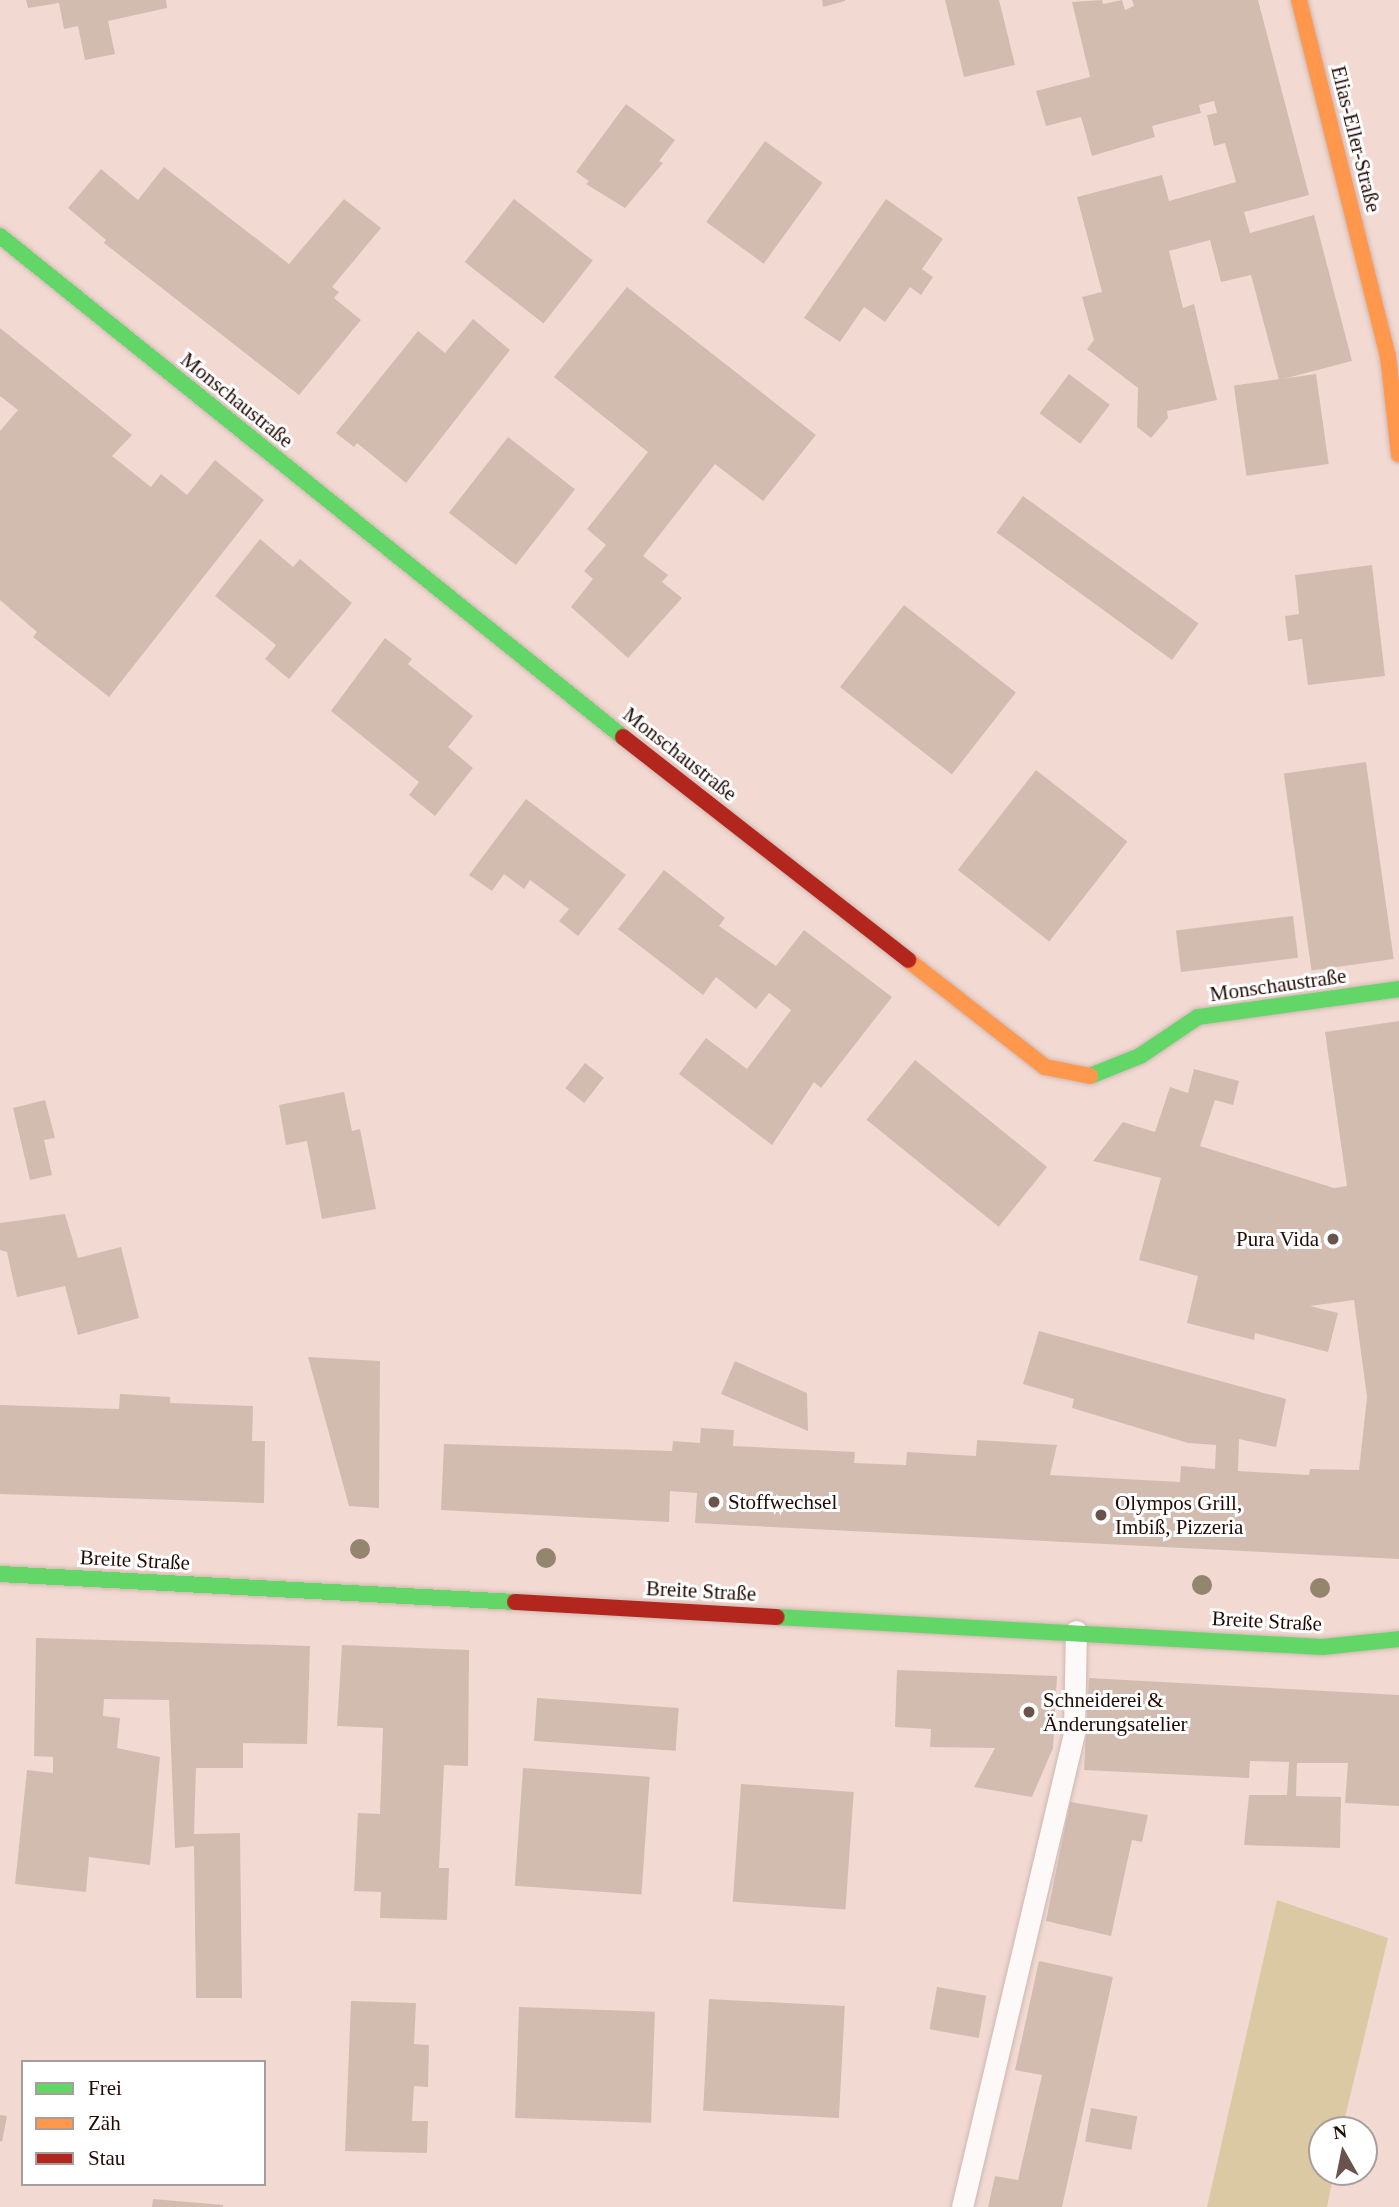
<!DOCTYPE html>
<meta charset="utf-8">
<style>
body{margin:0}
#map{position:relative;width:1399px;height:2207px;overflow:hidden;background:#f2dad3;font-family:Georgia,serif}
div>[style]{position:absolute}
.green>*{inset:0;background:#dbc9a4}
.building>*{inset:0;background:#d2bcb0;transform-origin:0 0}
.roads{filter:drop-shadow(0 0 2px #cfb7b0) drop-shadow(0 0 2px #cfb7b0)}
.lane>*{height:21px;margin:-10.5px;padding:0 10.5px;transform-origin:10.5px;border-radius:10.5px;background:#fdf9f8}
.fast>*{height:16px;margin:-8px;padding:0 8px;transform-origin:8px;border-radius:8px;background:#63d668}
.slow>*{height:16px;margin:-8px;padding:0 8px;transform-origin:8px;border-radius:8px;background:#ff974d}
.jam>*{height:16px;margin:-8px;padding:0 8px;transform-origin:8px;border-radius:8px;background:#b3261e}
.trees>*{width:20px;height:20px;margin:-10px;border-radius:50%;background:#94856e}
.dots>*{width:19px;height:19px;translate:-50% -50%;box-sizing:border-box;border:4px solid #fff;border-radius:50%}
span{translate:-50% -50%;white-space:nowrap;text-align:center;line-height:1.15;-webkit-text-stroke:6px #fff;paint-order:stroke}
.street-label{font-size:21px;color:#230a05}
.poi-label{font-size:21px;color:#230a05}
.right{translate:-100% -50%;text-align:right}
.left{translate:0 -50%;text-align:left}
.legend{position:absolute;left:21px;top:2060px;width:245px;height:126px;box-sizing:border-box;background:#fff;border:2px solid #a79d9b;margin:0;padding:9px 12px;list-style:none;font-size:21px;color:#230a05}
.legend li{display:flex;align-items:center;gap:14px;height:35px}
.legend b{width:35px;border:2px solid #a79d9b}
.north{position:absolute;left:1308px;top:2116px;width:70px;height:70px;box-sizing:border-box;background:#fff;border:2px solid #a79d9b;border-radius:50%;rotate:351deg;font-size:19px;font-weight:700;line-height:28px;text-align:center;color:#230a05}
.north::after{content:'';display:block;margin:auto;width:24px;height:32px;background:#6b534d;clip-path:polygon(50% 0,100% 100%,50% 72%,0 100%)}
</style>
<div id="map">
<div class="green">
<div style="clip-path:polygon(1277px 1900px,1388px 1938px,1342px 2130px,1322px 2130px,1322px 2172px,1334px 2172px,1327px 2207px,1207px 2207px)"></div>
</div>
<div class="building">
<div style="clip-path:polygon(26px 0,166px 0,167px 8px,108px 21px,115px 54px,85px 60px,78px 26px,64px 29px,59px 3px,28px 8px)"></div>
<div style="clip-path:polygon(822px 0,845px 0,845px 1px,823px 7px)"></div>
<div style="clip-path:polygon(945px 0,999px 0,1015px 65px,964px 77px)"></div>
<div style="clip-path:polygon(1102px 0,1103px 4px,1122px 0,1125px 10px,1134px 6px,1132px 0,1258px 0,1309px 195px,1244px 212px,1250px 233px,1314px 215px,1352px 361px,1279px 380px,1251px 275px,1221px 282px,1210px 240px,1169px 251px,1183px 308px,1194px 304px,1217px 400px,1167px 411px,1168px 418px,1151px 438px,1137px 427px,1138px 388px,1087px 349px,1094px 340px,1082px 297px,1102px 292px,1077px 197px,1162px 175px,1169px 201px,1236px 182px,1225px 143px,1214px 146px,1207px 115px,1217px 113px,1214px 101px,1199px 105px,1201px 113px,1152px 126px,1155px 137px,1092px 156px,1081px 117px,1046px 126px,1036px 91px,1090px 77px,1072px 2px)"></div>
<div style="clip-path:polygon(626px 104px,675px 140px,659px 161px,663px 163px,625px 208px,586px 184px,589px 181px,576px 172px)"></div>
<div style="left:765px;top:141px;width:71px;height:100px;rotate:36deg"></div>
<div style="clip-path:polygon(164px 167px,289px 264px,344px 199px,381px 228px,332px 287px,339px 292px,334px 298px,361px 320px,299px 395px,104px 243px,106px 240px,68px 208px,101px 169px,138px 200px)"></div>
<div style="left:514px;top:199px;width:100px;height:80px;rotate:38deg"></div>
<div style="clip-path:polygon(886px 199px,943px 239px,922px 269px,933px 277px,921px 295px,910px 287px,885px 322px,864px 307px,840px 342px,804px 318px)"></div>
<div style="clip-path:polygon(627px 287px,816px 435px,763px 501px,715px 464px,643px 556px,668px 575px,662px 582px,682px 598px,628px 658px,571px 607px,593px 579px,584px 571px,606px 545px,587px 529px,648px 452px,554px 377px)"></div>
<div style="clip-path:polygon(473px 319px,510px 350px,406px 483px,357px 443px,354px 447px,336px 433px,418px 331px,445px 353px)"></div>
<div style="clip-path:polygon(0 328px,132px 435px,112px 456px,151px 487px,161px 474px,187px 495px,215px 460px,264px 500px,109px 697px,33px 637px,37px 632px,0 600px,0 431px,18px 410px,0 396px)"></div>
<div style="left:1069px;top:374px;width:51px;height:49px;rotate:37deg"></div>
<div style="left:1316px;top:374px;width:91px;height:83px;rotate:82deg"></div>
<div style="left:508px;top:437px;width:85px;height:96px;rotate:38deg"></div>
<div style="left:1023px;top:496px;width:217px;height:45px;rotate:36deg"></div>
<div style="clip-path:polygon(260px 539px,293px 567px,300px 559px,352px 603px,289px 679px,265px 659px,276px 645px,215px 596px)"></div>
<div style="clip-path:polygon(1372px 565px,1385px 676px,1308px 685px,1302px 639px,1288px 641px,1285px 616px,1299px 614px,1295px 575px)"></div>
<div style="left:904px;top:605px;width:142px;height:104px;rotate:38deg"></div>
<div style="clip-path:polygon(385px 638px,412px 659px,408px 664px,473px 716px,448px 747px,473px 768px,435px 816px,409px 795px,419px 782px,331px 711px)"></div>
<div style="left:1366px;top:762px;width:199px;height:83px;rotate:82deg"></div>
<div style="left:1036px;top:770px;width:116px;height:127px;rotate:38deg"></div>
<div style="clip-path:polygon(526px 799px,626px 875px,578px 936px,559px 921px,569px 909px,530px 880px,524px 889px,504px 874px,492px 891px,469px 875px)"></div>
<div style="clip-path:polygon(664px 870px,725px 918px,719px 926px,776px 966px,804px 930px,892px 997px,821px 1088px,814px 1082px,772px 1145px,679px 1074px,706px 1038px,747px 1069px,791px 1010px,769px 993px,756px 1009px,716px 977px,703px 995px,618px 929px)"></div>
<div style="left:1293px;top:916px;width:42px;height:118px;rotate:83deg"></div>
<div style="clip-path:polygon(1399px 1021px,1399px 1559px,695px 1523px,697px 1493px,670px 1491px,669px 1522px,441px 1510px,444px 1444px,672px 1451px,673px 1441px,700px 1443px,701px 1428px,734px 1430px,733px 1446px,855px 1452px,854px 1463px,906px 1465px,907px 1452px,976px 1456px,977px 1440px,1057px 1445px,1050px 1475px,1180px 1482px,1181px 1466px,1215px 1469px,1216px 1445px,1188px 1443px,1072px 1408px,1074px 1399px,1023px 1384px,1039px 1331px,1286px 1399px,1276px 1447px,1239px 1439px,1238px 1471px,1309px 1475px,1310px 1469px,1359px 1470px,1367px 1397px,1354px 1300px,1310px 1306px,1338px 1313px,1328px 1352px,1255px 1333px,1254px 1340px,1187px 1323px,1198px 1276px,1139px 1260px,1161px 1178px,1093px 1161px,1123px 1122px,1155px 1132px,1170px 1087px,1188px 1093px,1194px 1069px,1239px 1081px,1233px 1105px,1215px 1100px,1200px 1146px,1334px 1188px,1347px 1186px,1325px 1032px)"></div>
<div style="left:915px;top:1060px;width:170px;height:77px;rotate:39deg"></div>
<div style="left:585px;top:1063px;width:24px;height:32px;rotate:38deg"></div>
<div style="clip-path:polygon(344px 1092px,352px 1131px,360px 1129px,376px 1209px,322px 1219px,307px 1141px,286px 1145px,279px 1105px)"></div>
<div style="clip-path:polygon(45px 1100px,55px 1138px,44px 1140px,52px 1175px,30px 1180px,13px 1108px)"></div>
<div style="clip-path:polygon(65px 1214px,78px 1258px,121px 1247px,139px 1318px,78px 1335px,65px 1286px,17px 1297px,7px 1252px,0 1250px,0 1223px)"></div>
<div style="clip-path:polygon(308px 1357px,380px 1361px,379px 1508px,349px 1506px)"></div>
<div style="clip-path:polygon(735px 1361px,807px 1393px,808px 1431px,721px 1394px)"></div>
<div style="clip-path:polygon(120px 1394px,170px 1397px,170px 1403px,253px 1406px,252px 1441px,265px 1441px,264px 1503px,0 1494px,0 1405px,119px 1409px)"></div>
<div style="clip-path:polygon(36px 1638px,310px 1646px,307px 1744px,243px 1743px,243px 1768px,196px 1768px,194px 1834px,240px 1833px,242px 1998px,196px 1998px,194px 1846px,175px 1848px,169px 1700px,104px 1699px,103px 1716px,120px 1718px,117px 1748px,160px 1757px,150px 1865px,89px 1857px,86px 1892px,15px 1884px,27px 1770px,53px 1773px,53px 1757px,34px 1756px)"></div>
<div style="clip-path:polygon(342px 1645px,469px 1650px,468px 1766px,444px 1765px,439px 1868px,449px 1868px,447px 1920px,380px 1918px,381px 1892px,354px 1891px,358px 1813px,380px 1814px,383px 1728px,337px 1726px)"></div>
<div style="clip-path:polygon(897px 1670px,1057px 1676px,1053px 1748px,1032px 1797px,974px 1787px,995px 1748px,930px 1747px,931px 1729px,895px 1727px)"></div>
<div style="clip-path:polygon(1089px 1678px,1399px 1695px,1399px 1806px,1345px 1803px,1348px 1763px,1297px 1763px,1296px 1796px,1341px 1797px,1340px 1848px,1244px 1845px,1249px 1795px,1287px 1795px,1289px 1762px,1250px 1761px,1249px 1778px,1084px 1770px)"></div>
<div style="left:537px;top:1698px;width:142px;height:43px;rotate:4deg"></div>
<div style="left:523px;top:1768px;width:127px;height:118px;rotate:4deg"></div>
<div style="left:741px;top:1784px;width:113px;height:118px;rotate:4deg"></div>
<div style="clip-path:polygon(1070px 1802px,1148px 1815px,1142px 1842px,1132px 1840px,1111px 1936px,1046px 1921px)"></div>
<div style="clip-path:polygon(1039px 1961px,1113px 1977px,1062px 2207px,988px 2207px,995px 2176px,1018px 2180px,1042px 2075px,1015px 2070px)"></div>
<div style="left:937px;top:1987px;width:50px;height:43px;rotate:10deg"></div>
<div style="left:709px;top:1999px;width:136px;height:112px;rotate:3deg"></div>
<div style="clip-path:polygon(351px 2001px,416px 2003px,414px 2044px,429px 2045px,428px 2087px,414px 2086px,412px 2121px,428px 2121px,427px 2153px,345px 2151px)"></div>
<div style="left:519px;top:2007px;width:136px;height:111px;rotate:2deg"></div>
<div style="left:1091px;top:2108px;width:47px;height:34px;rotate:10deg"></div>
<div style="clip-path:polygon(0 2115px,7px 2116px,2px 2142px,0 2141px)"></div>
<div style="clip-path:polygon(153px 2199px,223px 2205px,223px 2207px,152px 2207px)"></div>
</div>
<div class="roads">
<div class="lane">
<div style="left:962px;top:2207px;width:488px;rotate:-76.7deg"></div>
<div style="left:1074px;top:1732px;width:101px;rotate:-88.9deg"></div>
</div>
<div class="fast">
<div style="left:0;top:236px;width:799px;rotate:38.81deg"></div>
<div style="left:1090px;top:1076px;width:54px;rotate:-21.8deg"></div>
<div style="left:1140px;top:1056px;width:70px;rotate:-33.9deg"></div>
<div style="left:1198px;top:1017px;width:203px;rotate:-7.9deg"></div>
<div style="left:0;top:1574px;width:516px;rotate:3.11deg"></div>
<div style="left:777px;top:1617px;width:546px;rotate:3.15deg"></div>
<div style="left:1322px;top:1647px;width:77px;rotate:-5.9deg"></div>
</div>
<div class="slow">
<div style="left:1299px;top:0;width:367px;rotate:76deg"></div>
<div style="left:1388px;top:356px;width:99px;rotate:83.6deg"></div>
<div style="left:908px;top:960px;width:174px;rotate:38deg"></div>
<div style="left:1045px;top:1067px;width:46px;rotate:11.3deg"></div>
</div>
<div class="jam">
<div style="left:623px;top:737px;width:362px;rotate:38deg"></div>
<div style="left:515px;top:1602px;width:262px;rotate:3.3deg"></div>
</div>
</div>
<div class="trees">
<div style="left:360px;top:1549px"></div>
<div style="left:546px;top:1558px"></div>
<div style="left:1202px;top:1585px"></div>
<div style="left:1320px;top:1588px"></div>
</div>
<div class="dots">
<div style="left:1333px;top:1239px;background:#6b534d"></div>
<div style="left:714px;top:1502px;background:#6b534d"></div>
<div style="left:1101px;top:1515px;background:#6b534d"></div>
<div style="left:1029px;top:1712px;background:#6b534d"></div>
</div>
<div class="street-label">
<span style="left:1356px;top:139px;rotate:76deg">Elias-Eller-Straße</span>
<span style="left:237px;top:400px;rotate:39deg">Monschaustraße</span>
<span style="left:680px;top:754px;rotate:38deg">Monschaustraße</span>
<span style="left:1278px;top:985px;rotate:-8deg">Monschaustraße</span>
<span style="left:135px;top:1560px;rotate:3deg">Breite Straße</span>
<span style="left:701px;top:1591px;rotate:3deg">Breite Straße</span>
<span style="left:1267px;top:1621px;rotate:3deg">Breite Straße</span>
</div>
<div class="poi-label">
<span class="right" style="left:1319px;top:1239px">Pura Vida</span>
<span class="left" style="left:728px;top:1502px">Stoffwechsel</span>
<span class="left" style="left:1115px;top:1515px">Olympos Grill,<br>Imbiß, Pizzeria</span>
<span class="left" style="left:1043px;top:1712px">Schneiderei &amp;<br>Änderungsatelier</span>
</div>
<ul class="legend">
<li><b style="height:9px;background:#63d668"></b>Frei</li>
<li><b style="height:9px;background:#ff974d"></b>Zäh</li>
<li><b style="height:9px;background:#b3261e"></b>Stau</li>
</ul>
<div class="north">N</div>
</div>
